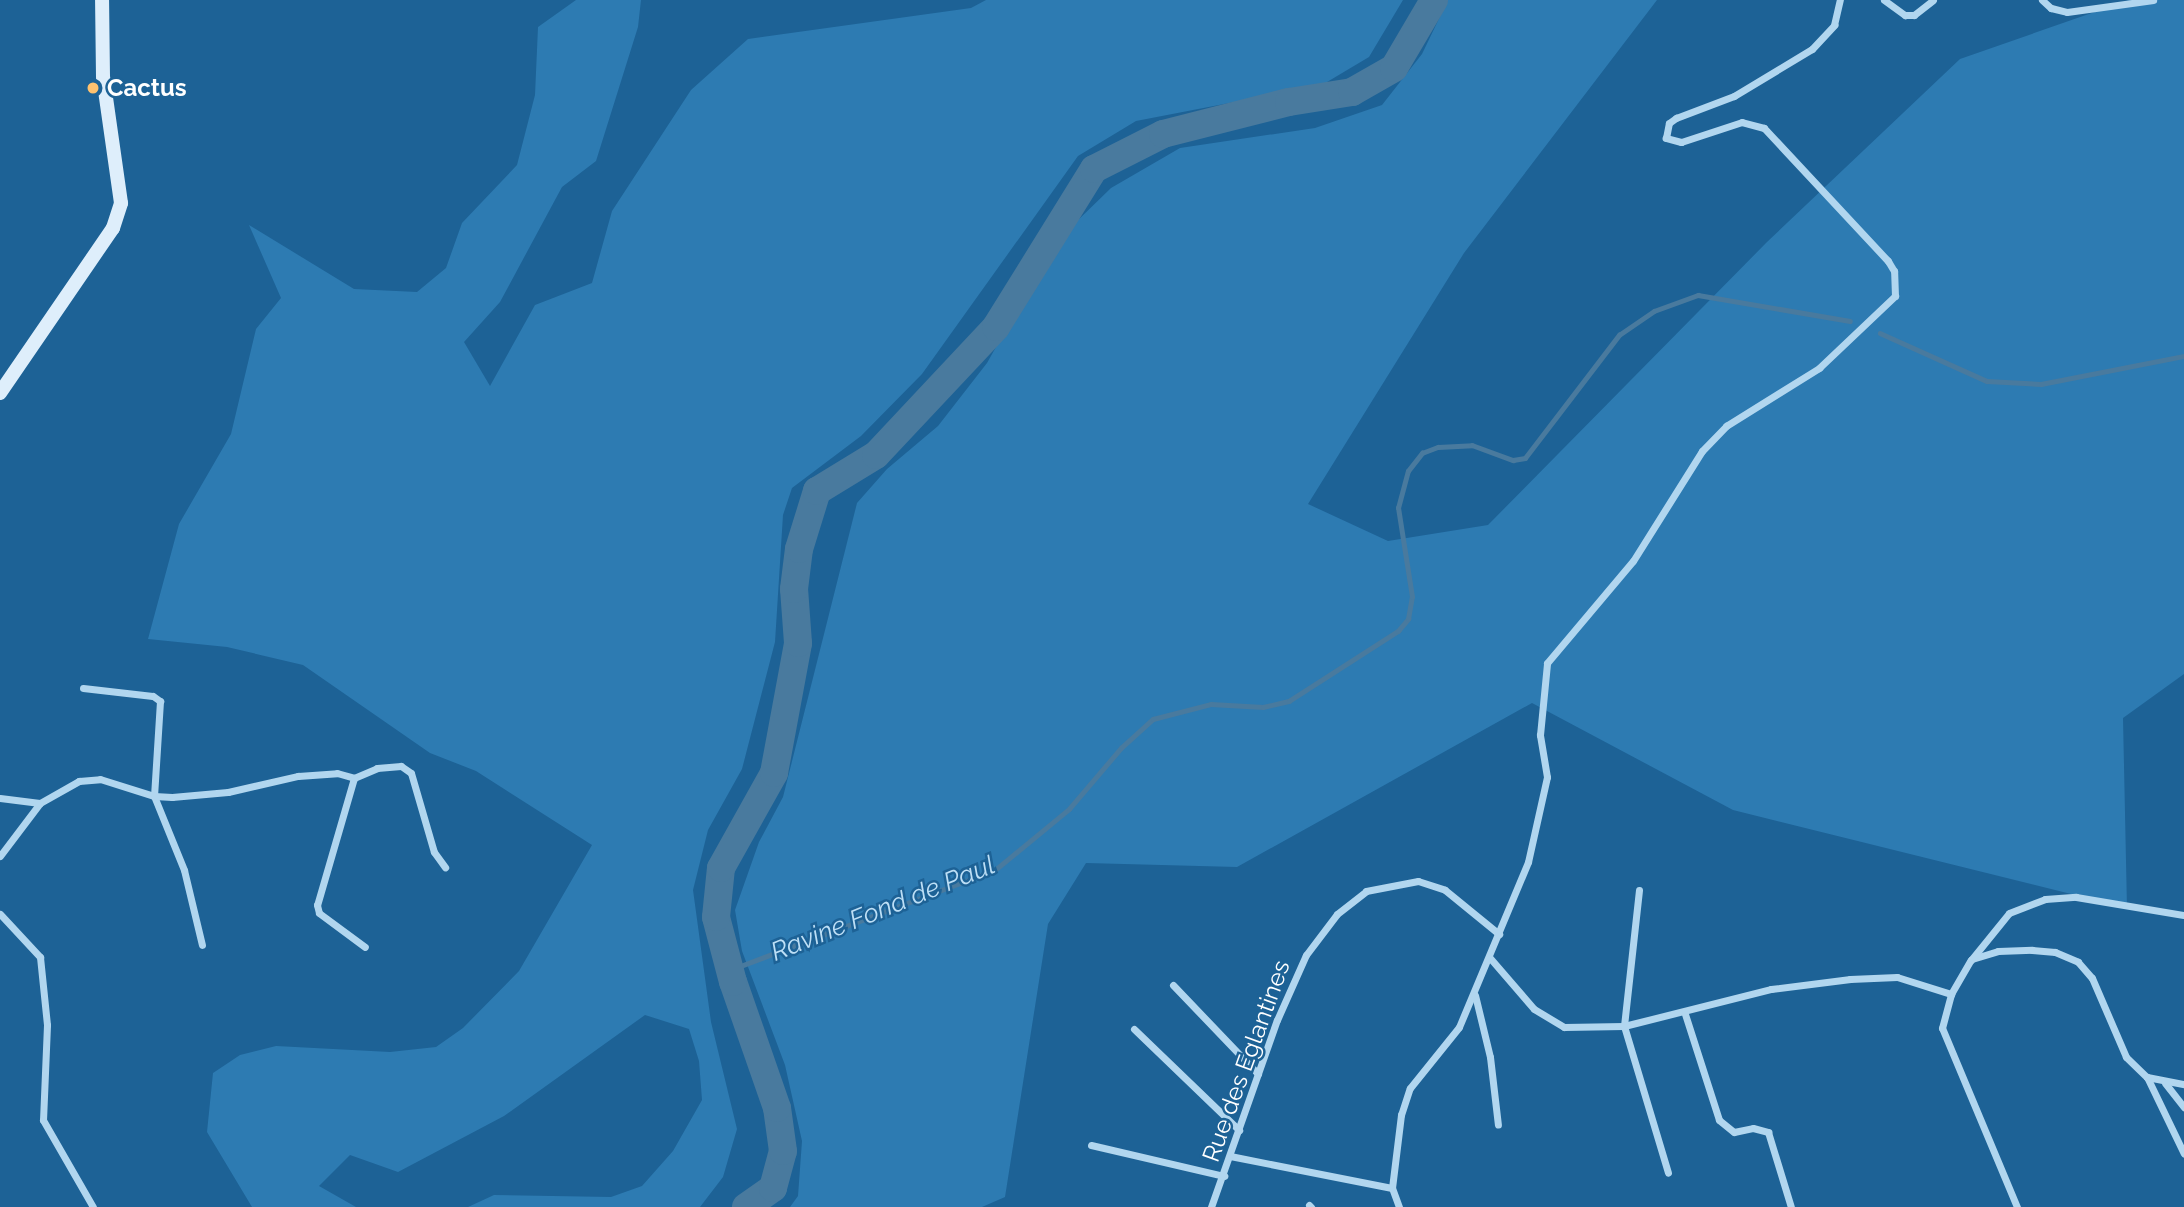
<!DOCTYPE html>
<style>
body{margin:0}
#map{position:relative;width:2184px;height:1207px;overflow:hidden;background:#1d6296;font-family:Raleway,sans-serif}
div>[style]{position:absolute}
.green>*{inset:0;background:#2d7bb2}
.stream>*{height:4.5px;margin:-2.25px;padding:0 2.25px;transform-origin:2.25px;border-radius:2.25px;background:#497a9e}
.river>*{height:28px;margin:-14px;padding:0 14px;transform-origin:14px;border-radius:14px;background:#497a9e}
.street>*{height:7px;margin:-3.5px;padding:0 3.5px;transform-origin:3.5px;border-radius:3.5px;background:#b1d6ef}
.secondary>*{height:14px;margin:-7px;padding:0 7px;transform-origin:7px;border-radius:7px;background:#deeefb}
.dots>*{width:19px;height:19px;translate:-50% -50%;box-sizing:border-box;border:4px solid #1d6296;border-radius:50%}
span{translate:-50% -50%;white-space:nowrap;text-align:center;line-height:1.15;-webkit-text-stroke:5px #1d6296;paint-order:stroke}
.poi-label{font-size:24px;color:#fff;font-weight:700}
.left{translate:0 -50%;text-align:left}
.street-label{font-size:24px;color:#fff}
.water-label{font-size:26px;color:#bddff6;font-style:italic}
</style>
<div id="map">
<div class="green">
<div style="clip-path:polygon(576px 0,641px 0,638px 27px,596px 161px,562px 187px,500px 302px,464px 342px,490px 386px,535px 305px,592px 283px,612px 211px,691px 90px,748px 39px,971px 8px,986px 0,1403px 0,1369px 57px,1322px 85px,1136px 121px,1078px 156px,922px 374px,861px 436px,792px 488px,783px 515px,775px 642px,742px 769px,708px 830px,693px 890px,711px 1022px,737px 1129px,723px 1177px,700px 1207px,468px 1207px,494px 1195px,611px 1197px,642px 1186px,673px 1151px,702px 1100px,699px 1061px,689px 1029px,645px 1015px,504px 1116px,398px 1172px,350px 1155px,319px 1186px,356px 1207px,252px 1207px,207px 1132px,213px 1073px,240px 1055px,276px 1046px,390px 1052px,436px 1047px,463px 1028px,519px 971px,592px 845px,476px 771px,430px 753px,303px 665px,227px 647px,148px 639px,179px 524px,231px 434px,256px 329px,281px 298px,249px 225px,354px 289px,417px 292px,446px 268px,462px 223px,517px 165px,535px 95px,538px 27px)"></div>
<div style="clip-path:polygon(1448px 0,1657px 0,1464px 253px,1308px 504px,1388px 541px,1488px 525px,1767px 242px,1960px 59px,2129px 0,2184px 0,2184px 674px,2123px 718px,2127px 908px,1733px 810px,1532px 703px,1237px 867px,1086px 863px,1048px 924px,1005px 1197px,982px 1207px,790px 1207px,798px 1196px,802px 1141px,785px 1065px,742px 951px,735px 910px,759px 842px,783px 797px,857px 503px,887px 469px,938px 426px,987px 363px,1035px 278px,1074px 224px,1111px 188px,1180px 148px,1315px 128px,1382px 105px,1422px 54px)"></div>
</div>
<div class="stream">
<div style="left:1880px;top:333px;width:117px;rotate:24.2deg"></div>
<div style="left:1987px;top:381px;width:54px;rotate:3.2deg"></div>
<div style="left:2041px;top:384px;width:146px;rotate:-11.1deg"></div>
<div style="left:730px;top:970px;width:283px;rotate:-20.7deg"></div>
<div style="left:995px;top:870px;width:96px;rotate:-39.5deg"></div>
<div style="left:1069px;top:809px;width:80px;rotate:-49.6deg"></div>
<div style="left:1121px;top:748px;width:43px;rotate:-42.2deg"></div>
<div style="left:1153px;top:719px;width:60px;rotate:-14.5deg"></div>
<div style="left:1211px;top:704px;width:52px;rotate:3.3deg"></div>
<div style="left:1263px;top:707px;width:27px;rotate:-13deg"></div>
<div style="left:1289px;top:701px;width:130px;rotate:-32.7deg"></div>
<div style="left:1398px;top:631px;width:16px;rotate:-50deg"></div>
<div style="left:1408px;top:619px;width:22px;rotate:-80deg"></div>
<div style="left:1412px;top:597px;width:90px;rotate:-98.9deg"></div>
<div style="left:1398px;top:508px;width:38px;rotate:-75deg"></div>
<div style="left:1408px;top:471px;width:23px;rotate:-52deg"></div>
<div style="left:1422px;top:453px;width:17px;rotate:-21deg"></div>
<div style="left:1438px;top:447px;width:34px;rotate:-3deg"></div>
<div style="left:1472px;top:445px;width:44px;rotate:20.1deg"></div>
<div style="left:1513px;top:460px;width:12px;rotate:-9deg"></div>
<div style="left:1525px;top:458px;width:155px;rotate:-52.6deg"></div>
<div style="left:1619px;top:335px;width:42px;rotate:-34.4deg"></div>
<div style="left:1654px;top:311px;width:47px;rotate:-20deg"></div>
<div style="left:1698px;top:295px;width:154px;rotate:9.7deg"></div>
</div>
<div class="river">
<div style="left:746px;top:1207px;width:33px;rotate:-35deg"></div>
<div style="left:773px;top:1188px;width:38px;rotate:-75deg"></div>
<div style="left:783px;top:1151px;width:43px;rotate:-97.9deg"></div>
<div style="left:777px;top:1108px;width:133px;rotate:-109.2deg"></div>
<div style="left:733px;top:982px;width:67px;rotate:-104.7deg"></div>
<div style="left:716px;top:917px;width:49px;rotate:-84.2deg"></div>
<div style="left:721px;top:868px;width:109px;rotate:-60.8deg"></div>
<div style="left:774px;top:773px;width:132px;rotate:-79.5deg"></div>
<div style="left:798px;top:643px;width:54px;rotate:-94.2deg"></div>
<div style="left:794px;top:589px;width:40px;rotate:-82.9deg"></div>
<div style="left:799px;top:549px;width:61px;rotate:-72.8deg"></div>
<div style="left:817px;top:491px;width:69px;rotate:-31.4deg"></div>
<div style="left:876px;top:455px;width:175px;rotate:-46.8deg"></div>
<div style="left:996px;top:327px;width:186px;rotate:-58.2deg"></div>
<div style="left:1094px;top:169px;width:77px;rotate:-26.9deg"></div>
<div style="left:1163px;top:134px;width:130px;rotate:-14.3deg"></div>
<div style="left:1289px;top:102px;width:64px;rotate:-9deg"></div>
<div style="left:1352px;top:92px;width:48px;rotate:-29.7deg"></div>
<div style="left:1394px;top:68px;width:79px;rotate:-59.5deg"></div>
</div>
<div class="street">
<div style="left:1884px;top:0;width:26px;rotate:36deg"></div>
<div style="left:1905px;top:15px;width:9px"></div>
<div style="left:1914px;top:15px;width:24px;rotate:-38deg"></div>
<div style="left:2042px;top:0;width:12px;rotate:42deg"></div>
<div style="left:2051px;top:8px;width:16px;rotate:14deg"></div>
<div style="left:2067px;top:12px;width:87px;rotate:-7.9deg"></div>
<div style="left:83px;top:688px;width:70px;rotate:6.5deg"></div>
<div style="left:153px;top:696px;width:9px;rotate:36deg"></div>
<div style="left:160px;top:701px;width:95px;rotate:93.6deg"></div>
<div style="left:154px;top:796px;width:80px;rotate:67.9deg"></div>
<div style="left:184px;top:870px;width:77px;rotate:76.5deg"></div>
<div style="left:354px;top:778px;width:25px;rotate:-23deg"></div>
<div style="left:377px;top:768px;width:24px;rotate:-5deg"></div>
<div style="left:401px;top:766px;width:12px;rotate:35deg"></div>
<div style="left:411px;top:773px;width:82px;rotate:73.8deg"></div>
<div style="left:434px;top:852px;width:19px;rotate:54deg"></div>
<div style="left:0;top:798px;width:40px;rotate:7.1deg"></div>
<div style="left:40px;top:803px;width:45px;rotate:-29.4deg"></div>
<div style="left:79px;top:781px;width:21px;rotate:-5deg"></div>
<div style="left:100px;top:779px;width:57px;rotate:17.5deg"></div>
<div style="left:154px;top:796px;width:18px;rotate:3deg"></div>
<div style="left:172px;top:797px;width:56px;rotate:-5.1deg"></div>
<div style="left:228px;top:792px;width:72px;rotate:-12.9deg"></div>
<div style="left:298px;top:776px;width:39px;rotate:-4deg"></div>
<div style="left:337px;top:773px;width:18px;rotate:16deg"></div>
<div style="left:354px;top:778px;width:132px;rotate:106.2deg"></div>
<div style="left:317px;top:905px;width:8px;rotate:76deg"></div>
<div style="left:319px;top:913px;width:57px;rotate:36.5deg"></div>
<div style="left:0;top:856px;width:66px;rotate:-53deg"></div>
<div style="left:1639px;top:890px;width:137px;rotate:96.3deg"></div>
<div style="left:1624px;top:1026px;width:153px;rotate:73.3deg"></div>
<div style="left:0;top:914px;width:59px;rotate:47.1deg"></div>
<div style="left:40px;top:957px;width:68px;rotate:84.1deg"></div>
<div style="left:47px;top:1025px;width:95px;rotate:92.4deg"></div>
<div style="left:43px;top:1120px;width:100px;rotate:60.1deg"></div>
<div style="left:1490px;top:958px;width:67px;rotate:49.2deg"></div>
<div style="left:1534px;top:1009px;width:35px;rotate:31deg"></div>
<div style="left:1564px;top:1027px;width:60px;rotate:-1deg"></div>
<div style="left:1624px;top:1026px;width:152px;rotate:-14.1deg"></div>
<div style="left:1771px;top:989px;width:80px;rotate:-7.2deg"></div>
<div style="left:1850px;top:979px;width:47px;rotate:-2.4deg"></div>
<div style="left:1897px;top:977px;width:57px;rotate:17.5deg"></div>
<div style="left:1972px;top:959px;width:27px;rotate:-17deg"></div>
<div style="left:1998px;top:951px;width:34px;rotate:-2deg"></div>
<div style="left:2032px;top:950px;width:23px;rotate:5deg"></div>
<div style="left:2055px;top:952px;width:25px;rotate:23deg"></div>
<div style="left:2078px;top:962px;width:21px;rotate:49deg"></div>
<div style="left:2092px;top:978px;width:86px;rotate:66.7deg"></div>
<div style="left:2126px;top:1057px;width:29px;rotate:44deg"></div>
<div style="left:2147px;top:1077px;width:38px;rotate:11deg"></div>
<div style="left:1173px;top:985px;width:123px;rotate:46.3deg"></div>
<div style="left:1475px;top:995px;width:64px;rotate:76.4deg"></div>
<div style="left:1490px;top:1057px;width:68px;rotate:83.3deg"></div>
<div style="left:1685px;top:1014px;width:111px;rotate:72.2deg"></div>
<div style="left:1719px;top:1120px;width:19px;rotate:39deg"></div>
<div style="left:1734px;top:1132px;width:19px;rotate:-12deg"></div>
<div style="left:1753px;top:1128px;width:16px;rotate:15deg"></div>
<div style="left:1768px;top:1132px;width:78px;rotate:73deg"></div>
<div style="left:1134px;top:1029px;width:146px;rotate:43.9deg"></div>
<div style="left:2147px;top:1077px;width:85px;rotate:64.3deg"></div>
<div style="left:2165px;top:1083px;width:31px;rotate:52deg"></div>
<div style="left:1091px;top:1145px;width:137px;rotate:13.1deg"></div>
<div style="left:1230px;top:1156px;width:165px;rotate:11.2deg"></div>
<div style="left:1309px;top:1205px;width:3px;rotate:45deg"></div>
<div style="left:1211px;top:1207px;width:198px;rotate:-70.6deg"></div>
<div style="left:1277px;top:1020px;width:71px;rotate:-66deg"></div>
<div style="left:1306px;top:955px;width:51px;rotate:-52.9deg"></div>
<div style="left:1337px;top:914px;width:37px;rotate:-38deg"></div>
<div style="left:1366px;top:891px;width:53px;rotate:-10.9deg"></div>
<div style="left:1418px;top:881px;width:28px;rotate:18deg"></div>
<div style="left:1445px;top:890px;width:70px;rotate:39.2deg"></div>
<div style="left:1399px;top:1207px;width:20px;rotate:-110deg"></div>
<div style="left:1392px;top:1188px;width:74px;rotate:-83deg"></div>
<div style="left:1401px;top:1115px;width:28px;rotate:-72deg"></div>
<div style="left:1410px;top:1088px;width:78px;rotate:-51.2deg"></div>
<div style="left:1459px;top:1027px;width:179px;rotate:-67.3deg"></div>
<div style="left:1528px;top:862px;width:87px;rotate:-77.4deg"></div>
<div style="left:1547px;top:777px;width:43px;rotate:-99.5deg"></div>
<div style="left:1540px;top:735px;width:72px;rotate:-84.4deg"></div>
<div style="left:1547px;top:663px;width:133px;rotate:-49.9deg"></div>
<div style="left:1633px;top:561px;width:130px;rotate:-57.9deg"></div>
<div style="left:1702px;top:451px;width:35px;rotate:-46deg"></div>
<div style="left:1726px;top:426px;width:110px;rotate:-31.9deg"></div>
<div style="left:1819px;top:368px;width:105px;rotate:-43.5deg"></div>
<div style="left:1895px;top:296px;width:25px;rotate:-92deg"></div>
<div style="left:1894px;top:271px;width:12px;rotate:-121deg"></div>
<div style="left:1888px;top:261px;width:182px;rotate:-133deg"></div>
<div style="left:1764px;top:128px;width:23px;rotate:-165deg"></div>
<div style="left:1742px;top:122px;width:64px;rotate:161.8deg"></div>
<div style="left:1681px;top:142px;width:16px;rotate:-165deg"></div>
<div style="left:1666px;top:138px;width:15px;rotate:-79deg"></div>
<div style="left:1669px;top:123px;width:9px;rotate:-36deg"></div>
<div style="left:1676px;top:118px;width:62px;rotate:-20.8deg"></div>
<div style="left:1734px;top:96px;width:91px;rotate:-31.1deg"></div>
<div style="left:1812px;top:49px;width:33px;rotate:-47deg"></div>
<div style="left:1834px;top:25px;width:26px;rotate:-77deg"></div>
<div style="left:2017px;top:1207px;width:194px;rotate:-112.7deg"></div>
<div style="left:1942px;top:1028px;width:35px;rotate:-75deg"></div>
<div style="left:1951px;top:994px;width:39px;rotate:-60deg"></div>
<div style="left:1971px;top:960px;width:60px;rotate:-51deg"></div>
<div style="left:2009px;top:913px;width:39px;rotate:-21deg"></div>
<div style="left:2045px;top:899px;width:31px;rotate:-4deg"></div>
<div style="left:2076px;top:897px;width:109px;rotate:9.5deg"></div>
</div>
<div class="secondary">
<div style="left:0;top:393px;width:200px;rotate:-55.6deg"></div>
<div style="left:113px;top:228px;width:26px;rotate:-72deg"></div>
<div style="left:121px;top:203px;width:127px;rotate:-98.1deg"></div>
<div style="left:103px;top:77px;width:77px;rotate:-90.7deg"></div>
</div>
<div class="dots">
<div style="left:93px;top:88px;background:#ffc26f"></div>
</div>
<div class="poi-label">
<span class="left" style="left:107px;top:88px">Cactus</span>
</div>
<div class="street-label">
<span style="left:1246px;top:1061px;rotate:-70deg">Rue des Eglantines</span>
</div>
<div class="water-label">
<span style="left:883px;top:909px;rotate:-22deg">Ravine Fond de Paul</span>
</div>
</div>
